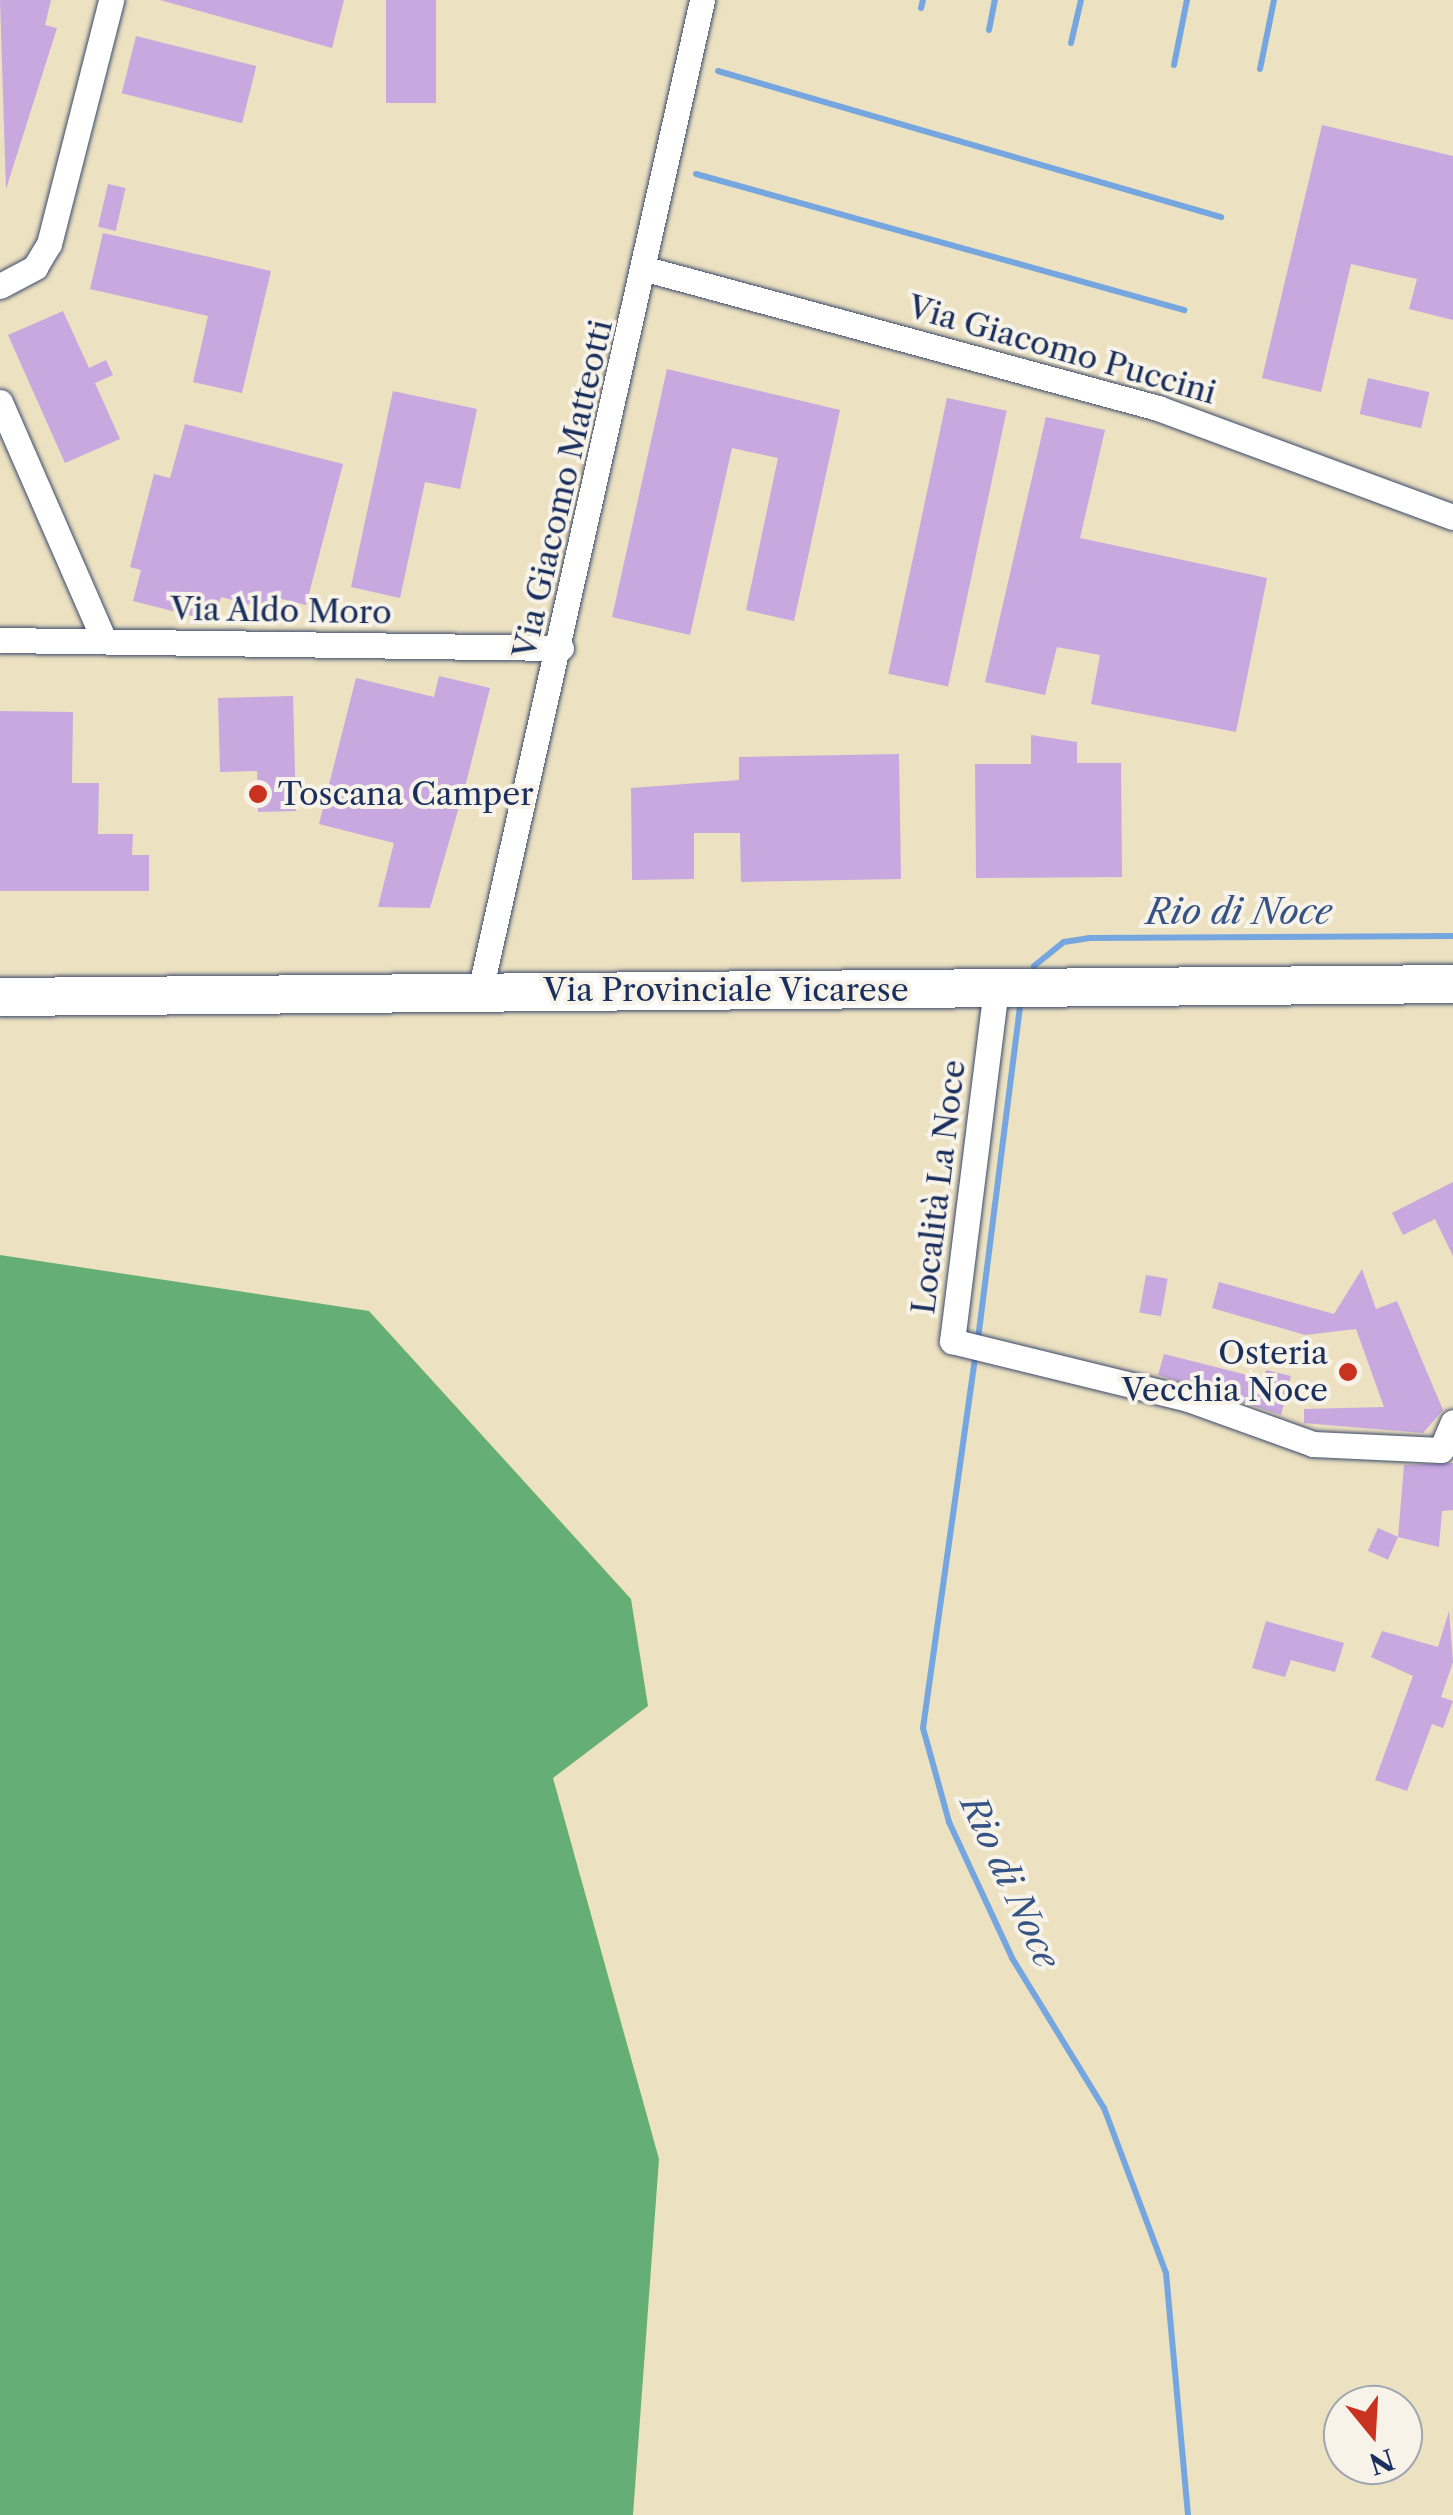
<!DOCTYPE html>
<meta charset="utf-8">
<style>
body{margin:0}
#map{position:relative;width:1453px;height:2515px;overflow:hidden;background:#ece1c0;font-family:"Libre Caslon Text",serif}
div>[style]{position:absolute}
.forest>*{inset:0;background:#65af77}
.stream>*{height:6px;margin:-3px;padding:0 3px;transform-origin:3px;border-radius:3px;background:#76a6e0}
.building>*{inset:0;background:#c8a8df;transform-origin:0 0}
.roads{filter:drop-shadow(0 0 2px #3a4a6d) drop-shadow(0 0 2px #3a4a6d)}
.minor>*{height:25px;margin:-12.5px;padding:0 12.5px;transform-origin:12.5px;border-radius:12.5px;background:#fff}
.secondary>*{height:38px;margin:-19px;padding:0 19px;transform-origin:19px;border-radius:19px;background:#fff}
.dots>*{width:28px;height:28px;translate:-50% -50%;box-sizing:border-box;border:5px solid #f7f3e8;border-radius:50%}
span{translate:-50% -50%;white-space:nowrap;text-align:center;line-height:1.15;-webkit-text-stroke:8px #f7f3e8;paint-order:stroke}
.street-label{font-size:32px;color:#1b2f5e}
.poi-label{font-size:32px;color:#1b2f5e}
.left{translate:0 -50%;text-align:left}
.right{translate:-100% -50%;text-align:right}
.water-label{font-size:35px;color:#365385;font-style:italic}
.north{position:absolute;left:1323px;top:2385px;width:100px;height:100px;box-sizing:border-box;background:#f7f3e8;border:2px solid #9fa5b1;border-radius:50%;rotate:162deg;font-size:28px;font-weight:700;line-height:40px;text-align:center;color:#1b2f5e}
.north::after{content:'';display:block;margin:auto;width:35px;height:45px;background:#c8321e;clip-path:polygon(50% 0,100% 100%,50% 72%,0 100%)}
</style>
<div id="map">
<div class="forest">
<div style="clip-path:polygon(0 1255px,369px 1311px,631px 1599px,648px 1706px,553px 1778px,659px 2159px,633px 2515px,0 2515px)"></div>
</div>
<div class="stream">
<div style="left:921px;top:8px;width:8px;rotate:-76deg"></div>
<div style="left:989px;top:30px;width:31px;rotate:-79deg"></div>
<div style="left:1071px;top:43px;width:44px;rotate:-76.9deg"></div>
<div style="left:1174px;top:65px;width:66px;rotate:-78.7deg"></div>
<div style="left:1260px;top:69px;width:70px;rotate:-78.5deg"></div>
<div style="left:718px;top:71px;width:524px;rotate:16.19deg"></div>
<div style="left:696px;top:174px;width:507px;rotate:15.57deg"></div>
<div style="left:1034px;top:966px;width:38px;rotate:-39deg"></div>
<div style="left:1064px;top:942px;width:26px;rotate:-9deg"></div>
<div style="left:1090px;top:938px;width:363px;rotate:-0.3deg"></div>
<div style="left:978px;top:1339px;width:335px;rotate:-82.8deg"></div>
<div style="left:976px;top:1351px;width:381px;rotate:98deg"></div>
<div style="left:923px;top:1728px;width:98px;rotate:74.5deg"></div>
<div style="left:949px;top:1822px;width:150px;rotate:65.1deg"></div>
<div style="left:1012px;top:1958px;width:176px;rotate:58.5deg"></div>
<div style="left:1104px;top:2108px;width:176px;rotate:69.4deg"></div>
<div style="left:1166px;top:2273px;width:243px;rotate:84.8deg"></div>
</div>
<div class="building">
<div style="clip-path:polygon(0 0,51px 0,45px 25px,57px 28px,6px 189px)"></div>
<div style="clip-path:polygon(160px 0,344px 0,332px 48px)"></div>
<div style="left:386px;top:0;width:50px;height:103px"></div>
<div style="left:136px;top:36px;width:124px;height:59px;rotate:14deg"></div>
<div style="clip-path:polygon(1322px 125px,1453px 156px,1453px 320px,1409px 309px,1417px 279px,1351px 264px,1321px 392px,1262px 378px)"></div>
<div style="left:108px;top:184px;width:18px;height:44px;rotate:13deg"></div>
<div style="clip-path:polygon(103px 233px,271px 271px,242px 393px,193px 382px,208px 316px,90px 289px)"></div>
<div style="clip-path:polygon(63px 311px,89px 368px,106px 360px,113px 375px,95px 383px,120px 439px,65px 463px,8px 335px)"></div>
<div style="clip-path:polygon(667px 369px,840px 410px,794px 621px,746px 610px,778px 458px,732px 448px,690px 635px,612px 617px)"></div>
<div style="left:1368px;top:378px;width:63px;height:37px;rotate:13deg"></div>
<div style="clip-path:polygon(393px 391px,477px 409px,460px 489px,425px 482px,400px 598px,351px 587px)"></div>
<div style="left:947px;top:398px;width:61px;height:282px;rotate:12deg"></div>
<div style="clip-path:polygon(1046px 417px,1105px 430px,1080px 538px,1267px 578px,1236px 732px,1091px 704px,1100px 655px,1057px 647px,1045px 695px,985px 682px)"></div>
<div style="clip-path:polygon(185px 424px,343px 464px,306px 605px,278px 598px,274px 611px,221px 597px,217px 611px,203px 608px,200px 618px,133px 601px,141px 570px,130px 567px,154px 474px,170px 478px)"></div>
<div style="clip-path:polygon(439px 676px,490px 688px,467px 779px,430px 908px,378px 907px,394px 843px,319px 824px,356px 678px,434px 697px)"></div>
<div style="clip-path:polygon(293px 696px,296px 811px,258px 812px,257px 771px,220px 772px,218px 698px)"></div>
<div style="clip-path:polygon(0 711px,73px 712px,72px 783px,99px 783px,98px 834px,133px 834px,132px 855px,149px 855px,149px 891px,0 891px)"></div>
<div style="clip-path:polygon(1031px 735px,1077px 742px,1077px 763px,1121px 763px,1122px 877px,976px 878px,975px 764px,1031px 764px)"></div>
<div style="clip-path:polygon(899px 754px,901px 879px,741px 882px,740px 833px,694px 833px,694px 879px,632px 880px,631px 788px,739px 780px,739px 757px)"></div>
<div style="clip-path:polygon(1453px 1182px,1453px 1256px,1435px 1219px,1403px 1235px,1392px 1213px)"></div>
<div style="clip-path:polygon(1362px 1269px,1376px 1309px,1397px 1301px,1443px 1410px,1423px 1433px,1304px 1423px,1304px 1409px,1384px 1407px,1356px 1329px,1305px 1335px,1212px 1308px,1219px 1282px,1334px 1314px)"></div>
<div style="left:1146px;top:1275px;width:22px;height:38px;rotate:10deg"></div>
<div style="clip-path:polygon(1164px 1354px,1263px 1379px,1266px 1370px,1291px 1376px,1281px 1415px,1158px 1375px)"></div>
<div style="clip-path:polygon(1453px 1463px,1453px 1510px,1442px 1511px,1439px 1547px,1398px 1537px,1404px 1465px)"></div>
<div style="left:1378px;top:1528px;width:22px;height:25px;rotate:24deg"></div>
<div style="clip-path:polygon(1449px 1611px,1453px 1662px,1441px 1697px,1453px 1701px,1443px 1728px,1432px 1724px,1407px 1791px,1375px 1780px,1413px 1676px,1371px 1657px,1382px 1631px,1438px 1647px)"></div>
<div style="clip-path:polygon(1266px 1621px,1344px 1643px,1335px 1672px,1291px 1660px,1285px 1677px,1252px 1668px)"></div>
</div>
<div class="roads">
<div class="minor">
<div style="left:646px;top:269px;width:531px;rotate:15.19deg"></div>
<div style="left:1158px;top:408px;width:314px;rotate:20.3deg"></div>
<div style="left:0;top:286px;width:40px;rotate:-28deg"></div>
<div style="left:35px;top:267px;width:27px;rotate:-59deg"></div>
<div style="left:49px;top:244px;width:252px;rotate:-75.7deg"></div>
<div style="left:0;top:402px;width:260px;rotate:66.4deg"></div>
<div style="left:0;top:640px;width:561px;rotate:0.82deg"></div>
<div style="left:996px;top:988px;width:356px;rotate:97.1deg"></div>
<div style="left:952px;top:1341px;width:243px;rotate:13.8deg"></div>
<div style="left:1188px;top:1399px;width:133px;rotate:19.8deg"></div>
<div style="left:1313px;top:1444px;width:128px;rotate:2.7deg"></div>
<div style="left:1441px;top:1450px;width:30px;rotate:-67deg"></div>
<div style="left:480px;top:991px;width:1016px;rotate:-77.37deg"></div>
</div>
<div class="secondary">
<div style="left:0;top:997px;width:1453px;rotate:-0.51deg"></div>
</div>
</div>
<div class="dots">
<div style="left:258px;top:794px;background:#c8321e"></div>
<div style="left:1348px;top:1372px;background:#c8321e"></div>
</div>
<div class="street-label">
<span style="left:1062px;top:350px;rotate:16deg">Via Giacomo Puccini</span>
<span style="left:563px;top:489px;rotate:-77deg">Via Giacomo Matteotti</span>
<span style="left:281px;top:611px;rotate:1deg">Via Aldo Moro</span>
<span style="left:726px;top:990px">Via Provinciale Vicarese</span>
<span style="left:939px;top:1187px;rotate:-83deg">Località La Noce</span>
</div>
<div class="poi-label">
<span class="left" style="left:278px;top:794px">Toscana Camper</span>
<span class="right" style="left:1328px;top:1372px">Osteria<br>Vecchia Noce</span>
</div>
<div class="water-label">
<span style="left:1239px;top:912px">Rio di Noce</span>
<span style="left:1010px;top:1882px;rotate:65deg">Rio di Noce</span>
</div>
<div class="north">N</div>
</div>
